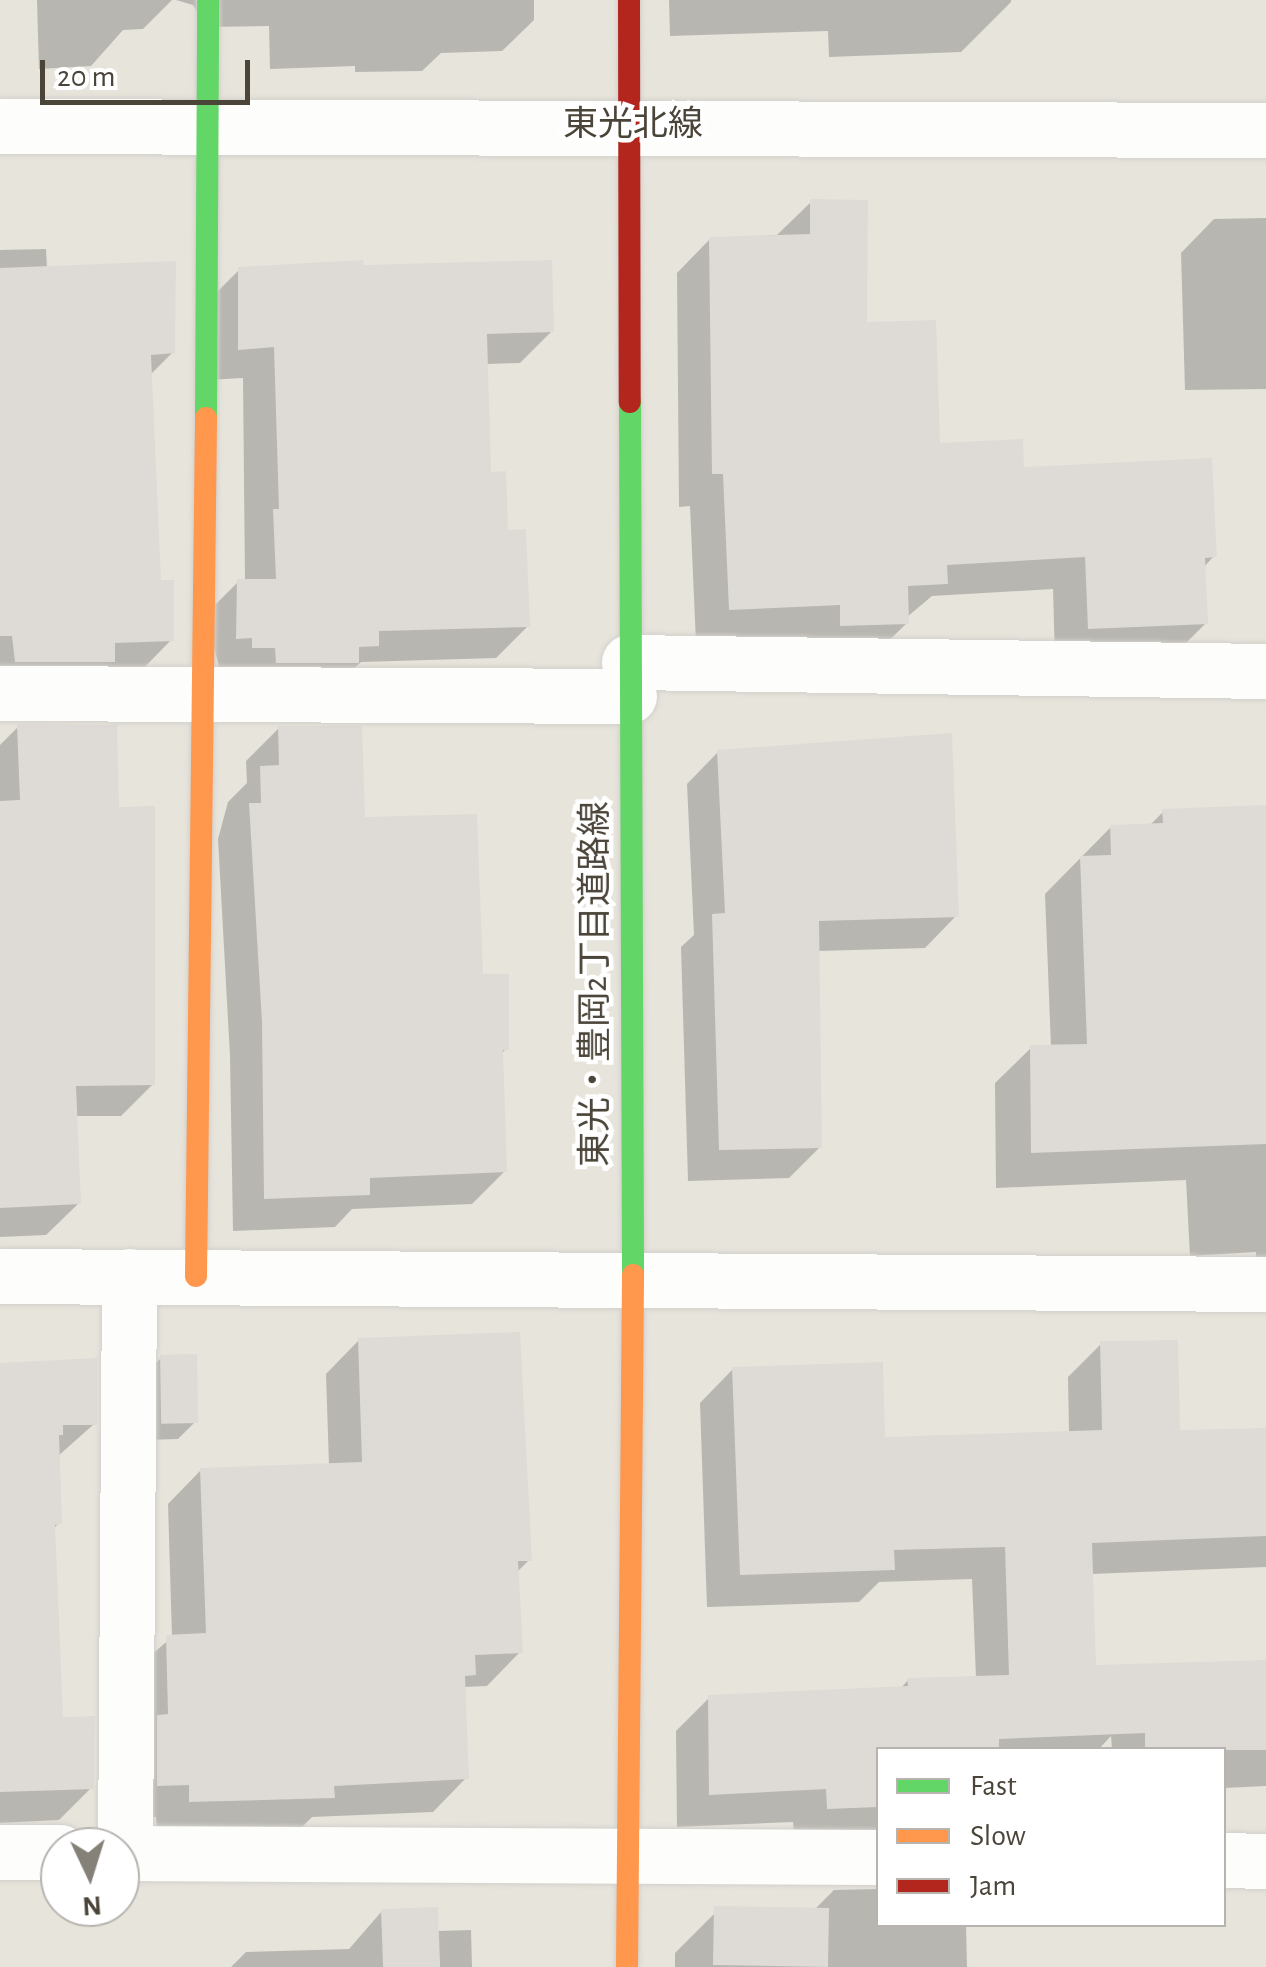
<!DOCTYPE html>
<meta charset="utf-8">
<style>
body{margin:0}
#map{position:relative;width:1266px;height:1967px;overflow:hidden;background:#f4f2ee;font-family:"Alegreya Sans","Noto Sans JP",sans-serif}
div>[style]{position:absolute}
.residential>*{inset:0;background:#e7e4dc}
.shadow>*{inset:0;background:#0003}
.building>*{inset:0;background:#dedbd6;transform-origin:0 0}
.roads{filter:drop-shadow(0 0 2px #d2d0cb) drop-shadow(0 0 2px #d2d0cb)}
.street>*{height:55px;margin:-27.5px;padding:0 27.5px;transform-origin:27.5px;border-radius:27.5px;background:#fdfdfc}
.fast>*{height:22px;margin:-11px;padding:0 11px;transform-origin:11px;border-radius:11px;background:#63d668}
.slow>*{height:22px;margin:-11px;padding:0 11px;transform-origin:11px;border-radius:11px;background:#ff974d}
.jam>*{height:22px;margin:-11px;padding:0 11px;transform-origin:11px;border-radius:11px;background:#b3261e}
span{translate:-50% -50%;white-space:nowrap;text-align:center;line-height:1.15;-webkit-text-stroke:9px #fff;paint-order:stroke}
.street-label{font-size:35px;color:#4b4439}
.legend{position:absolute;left:876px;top:1747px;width:350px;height:180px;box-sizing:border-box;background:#fff;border:2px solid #b7b4b0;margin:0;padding:12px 18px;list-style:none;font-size:30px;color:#4b4439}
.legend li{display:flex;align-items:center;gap:20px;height:50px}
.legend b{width:50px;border:2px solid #b7b4b0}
.north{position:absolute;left:40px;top:1827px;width:100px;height:100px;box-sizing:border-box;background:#fff;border:2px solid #b7b4b0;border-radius:50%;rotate:176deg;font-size:28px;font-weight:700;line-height:40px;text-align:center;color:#4b4439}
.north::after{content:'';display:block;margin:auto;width:35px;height:45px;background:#868178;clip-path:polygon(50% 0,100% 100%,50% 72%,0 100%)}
.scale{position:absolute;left:40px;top:60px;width:210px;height:45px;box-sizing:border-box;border:5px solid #4b4439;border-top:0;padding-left:12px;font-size:30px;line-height:35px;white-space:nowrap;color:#4b4439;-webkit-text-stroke:8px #fff;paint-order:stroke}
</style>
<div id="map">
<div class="residential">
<div style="clip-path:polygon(evenodd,0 0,1266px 0,1266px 1967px,0 1967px,0 0,878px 1750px,1224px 1750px,1224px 1924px,878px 1924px,878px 1750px,0 0,60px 1847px,120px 1847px,120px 1907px,60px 1907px,60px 1847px)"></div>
</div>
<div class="shadow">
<div style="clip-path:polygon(37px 0,172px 0,143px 29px,123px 30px,91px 66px,39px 69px)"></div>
<div style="clip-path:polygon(176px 0,534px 0,534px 20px,502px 51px,441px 53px,422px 71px,355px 72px,355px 66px,270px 69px,269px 26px,207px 27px,193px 5px)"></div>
<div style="clip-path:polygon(669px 0,1011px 0,1011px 2px,961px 52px,829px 57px,828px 31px,670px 36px)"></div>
<div style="clip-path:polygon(811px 202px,864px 324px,937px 446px,1022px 470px,1214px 556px,1203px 568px,1206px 623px,1173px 656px,1055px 661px,1053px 589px,932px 596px,907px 617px,907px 623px,873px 656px,696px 643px,690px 506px,679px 507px,677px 273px,710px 239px,777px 235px)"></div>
<div style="clip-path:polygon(1266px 218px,1266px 389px,1185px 390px,1181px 253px,1214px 219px)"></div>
<div style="clip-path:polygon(46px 249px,47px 268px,173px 352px,150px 375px,159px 583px,171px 640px,138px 674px,0 694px,0 250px)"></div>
<div style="clip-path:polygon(361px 268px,552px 331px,520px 363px,486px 364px,489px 474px,528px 626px,496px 658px,361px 662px,345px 677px,222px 679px,206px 614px,238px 582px,245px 582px,243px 378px,207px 380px,207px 302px,239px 270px)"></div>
<div style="clip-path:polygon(18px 727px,116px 810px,153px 1084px,121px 1116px,75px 1116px,78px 1204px,46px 1235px,0 1237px,0 745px)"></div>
<div style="clip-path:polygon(279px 728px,362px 820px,481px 976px,506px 1049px,500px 1055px,505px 1171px,472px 1204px,352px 1209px,335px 1227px,233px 1231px,230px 1056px,218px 839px,228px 802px,247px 783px,246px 761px)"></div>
<div style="clip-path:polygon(718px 752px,956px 916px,925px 948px,817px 951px,820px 1147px,789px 1178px,688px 1181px,681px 947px,694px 935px,687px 784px)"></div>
<div style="clip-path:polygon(1266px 807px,1266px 1260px,1256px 1260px,1256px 1252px,1190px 1256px,1186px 1180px,996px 1188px,995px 1083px,1031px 1048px,1051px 1047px,1045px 894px,1111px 827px,1149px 826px,1164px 811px)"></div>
<div style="clip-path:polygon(359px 1340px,529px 1560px,516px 1573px,520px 1652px,487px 1686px,463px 1687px,466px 1778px,433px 1812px,312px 1817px,299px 1830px,157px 1834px,156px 1817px,124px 1818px,134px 1670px,172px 1637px,168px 1504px,201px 1470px,329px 1466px,326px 1374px)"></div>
<div style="clip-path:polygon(1101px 1344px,1178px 1433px,1266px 1430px,1266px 1567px,1091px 1574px,1094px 1668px,1266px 1685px,1266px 1786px,1224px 1788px,1224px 1750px,1112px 1750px,1111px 1736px,1098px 1750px,878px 1750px,878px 1829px,848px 1860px,796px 1858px,793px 1822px,677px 1827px,676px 1731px,709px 1698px,900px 1689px,908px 1680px,976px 1678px,972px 1579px,879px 1582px,859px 1602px,707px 1607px,700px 1403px,733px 1369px,882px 1439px,1069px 1433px,1068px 1377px)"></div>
<div style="clip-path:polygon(161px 1358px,195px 1422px,178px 1439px,143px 1440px,144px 1375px)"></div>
<div style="clip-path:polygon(0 1365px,94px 1424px,57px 1457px,59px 1523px,53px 1529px,61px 1720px,92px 1787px,59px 1820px,0 1823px)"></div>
<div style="clip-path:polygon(878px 1889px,878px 1924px,966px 1924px,967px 1967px,675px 1967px,675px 1953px,715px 1913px,813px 1911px,834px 1890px)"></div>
<div style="clip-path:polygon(382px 1911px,437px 1931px,471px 1930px,472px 1967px,231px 1967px,246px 1952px,349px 1949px)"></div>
</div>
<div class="building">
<div style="clip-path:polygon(810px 199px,868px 200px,867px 322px,936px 320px,940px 443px,1023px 439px,1024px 467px,1212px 458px,1217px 557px,1205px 558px,1208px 624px,1088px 629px,1085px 557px,947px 565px,948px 584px,908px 586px,909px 624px,840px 626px,840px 605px,729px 610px,723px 474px,712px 474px,709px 237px,810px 234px)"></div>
<div style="clip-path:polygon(363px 260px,364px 265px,552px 260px,554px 332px,487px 334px,491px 472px,506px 471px,508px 530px,526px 529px,530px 627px,379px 631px,379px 646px,359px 647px,359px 663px,276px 663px,275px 648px,252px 648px,252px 638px,236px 639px,237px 579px,276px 579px,273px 509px,279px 509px,274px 347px,238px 350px,238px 267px)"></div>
<div style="clip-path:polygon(176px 261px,175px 353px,151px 355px,161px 580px,174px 580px,174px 641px,115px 643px,115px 662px,15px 662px,12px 636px,0 636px,0 268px)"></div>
<div style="clip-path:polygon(17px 724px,117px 725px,119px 807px,155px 806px,155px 1085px,76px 1086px,81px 1204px,0 1208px,0 801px,20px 800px)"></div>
<div style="clip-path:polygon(278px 726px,362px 726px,365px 817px,477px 814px,483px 974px,509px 974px,509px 1050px,503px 1050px,507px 1172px,370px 1178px,370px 1195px,264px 1199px,262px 1022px,249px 803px,261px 803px,260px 766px,279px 765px)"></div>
<div style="clip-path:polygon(952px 733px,959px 917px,819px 921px,822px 1148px,719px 1150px,712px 914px,725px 913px,717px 750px)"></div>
<div style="clip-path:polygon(1266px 805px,1266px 1144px,1031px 1153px,1030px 1045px,1087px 1044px,1080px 856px,1111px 855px,1110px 825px,1163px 823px,1162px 809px)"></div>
<div style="clip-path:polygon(520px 1332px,532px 1561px,518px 1561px,523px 1653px,475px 1655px,476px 1675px,465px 1676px,469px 1779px,334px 1786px,335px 1798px,189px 1802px,189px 1785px,157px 1786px,157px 1715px,168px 1714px,166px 1635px,206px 1633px,200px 1468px,362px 1462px,358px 1338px)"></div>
<div style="clip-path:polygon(1178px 1340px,1180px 1430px,1266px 1428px,1266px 1536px,1092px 1543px,1096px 1665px,1266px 1660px,1266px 1750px,1145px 1750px,1145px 1733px,999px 1739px,999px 1750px,878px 1750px,878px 1807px,827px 1809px,826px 1789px,709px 1795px,708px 1695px,908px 1686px,907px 1678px,1009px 1675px,1005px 1547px,894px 1550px,895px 1570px,740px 1575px,732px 1367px,883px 1362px,885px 1437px,1102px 1430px,1100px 1341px)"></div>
<div style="left:197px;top:1354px;width:69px;height:37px;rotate:89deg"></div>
<div style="clip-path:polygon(97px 1358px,97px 1425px,63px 1425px,63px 1435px,59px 1435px,62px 1524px,55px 1525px,63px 1717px,95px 1716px,94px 1789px,0 1792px,0 1363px)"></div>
<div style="left:438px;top:1907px;width:60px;height:57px;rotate:88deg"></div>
<div style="left:829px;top:1908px;width:59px;height:115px;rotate:91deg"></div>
</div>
<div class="roads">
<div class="street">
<div style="left:0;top:126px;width:1266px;rotate:0.18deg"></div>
<div style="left:629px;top:662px;width:637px;rotate:0.81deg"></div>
<div style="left:0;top:693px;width:629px;rotate:0.27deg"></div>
<div style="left:0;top:1276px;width:1266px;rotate:0.36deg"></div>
<div style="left:0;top:1852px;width:60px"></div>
<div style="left:120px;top:1853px;width:758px;rotate:0.3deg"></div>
<div style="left:125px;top:1853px;width:577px;rotate:-89.6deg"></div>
<div style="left:1224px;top:1860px;width:42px;rotate:1.4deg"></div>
</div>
<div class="fast">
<div style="left:630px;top:402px;width:873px;rotate:89.8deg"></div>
<div style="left:206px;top:418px;width:418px;rotate:-89.7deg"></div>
</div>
<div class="slow">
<div style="left:196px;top:1276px;width:858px;rotate:-89.33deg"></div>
<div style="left:627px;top:1967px;width:692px;rotate:-89.5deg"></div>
</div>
<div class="jam">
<div style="left:629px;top:0;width:402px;rotate:89.9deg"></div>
</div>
</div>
<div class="street-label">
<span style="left:633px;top:125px">東光北線</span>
<span style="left:596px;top:984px;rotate:-90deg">東光・豊岡2丁目道路線</span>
</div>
<ul class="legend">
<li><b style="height:12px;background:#63d668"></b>Fast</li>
<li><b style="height:12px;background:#ff974d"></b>Slow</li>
<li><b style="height:12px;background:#b3261e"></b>Jam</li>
</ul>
<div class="north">N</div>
<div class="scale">20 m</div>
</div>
